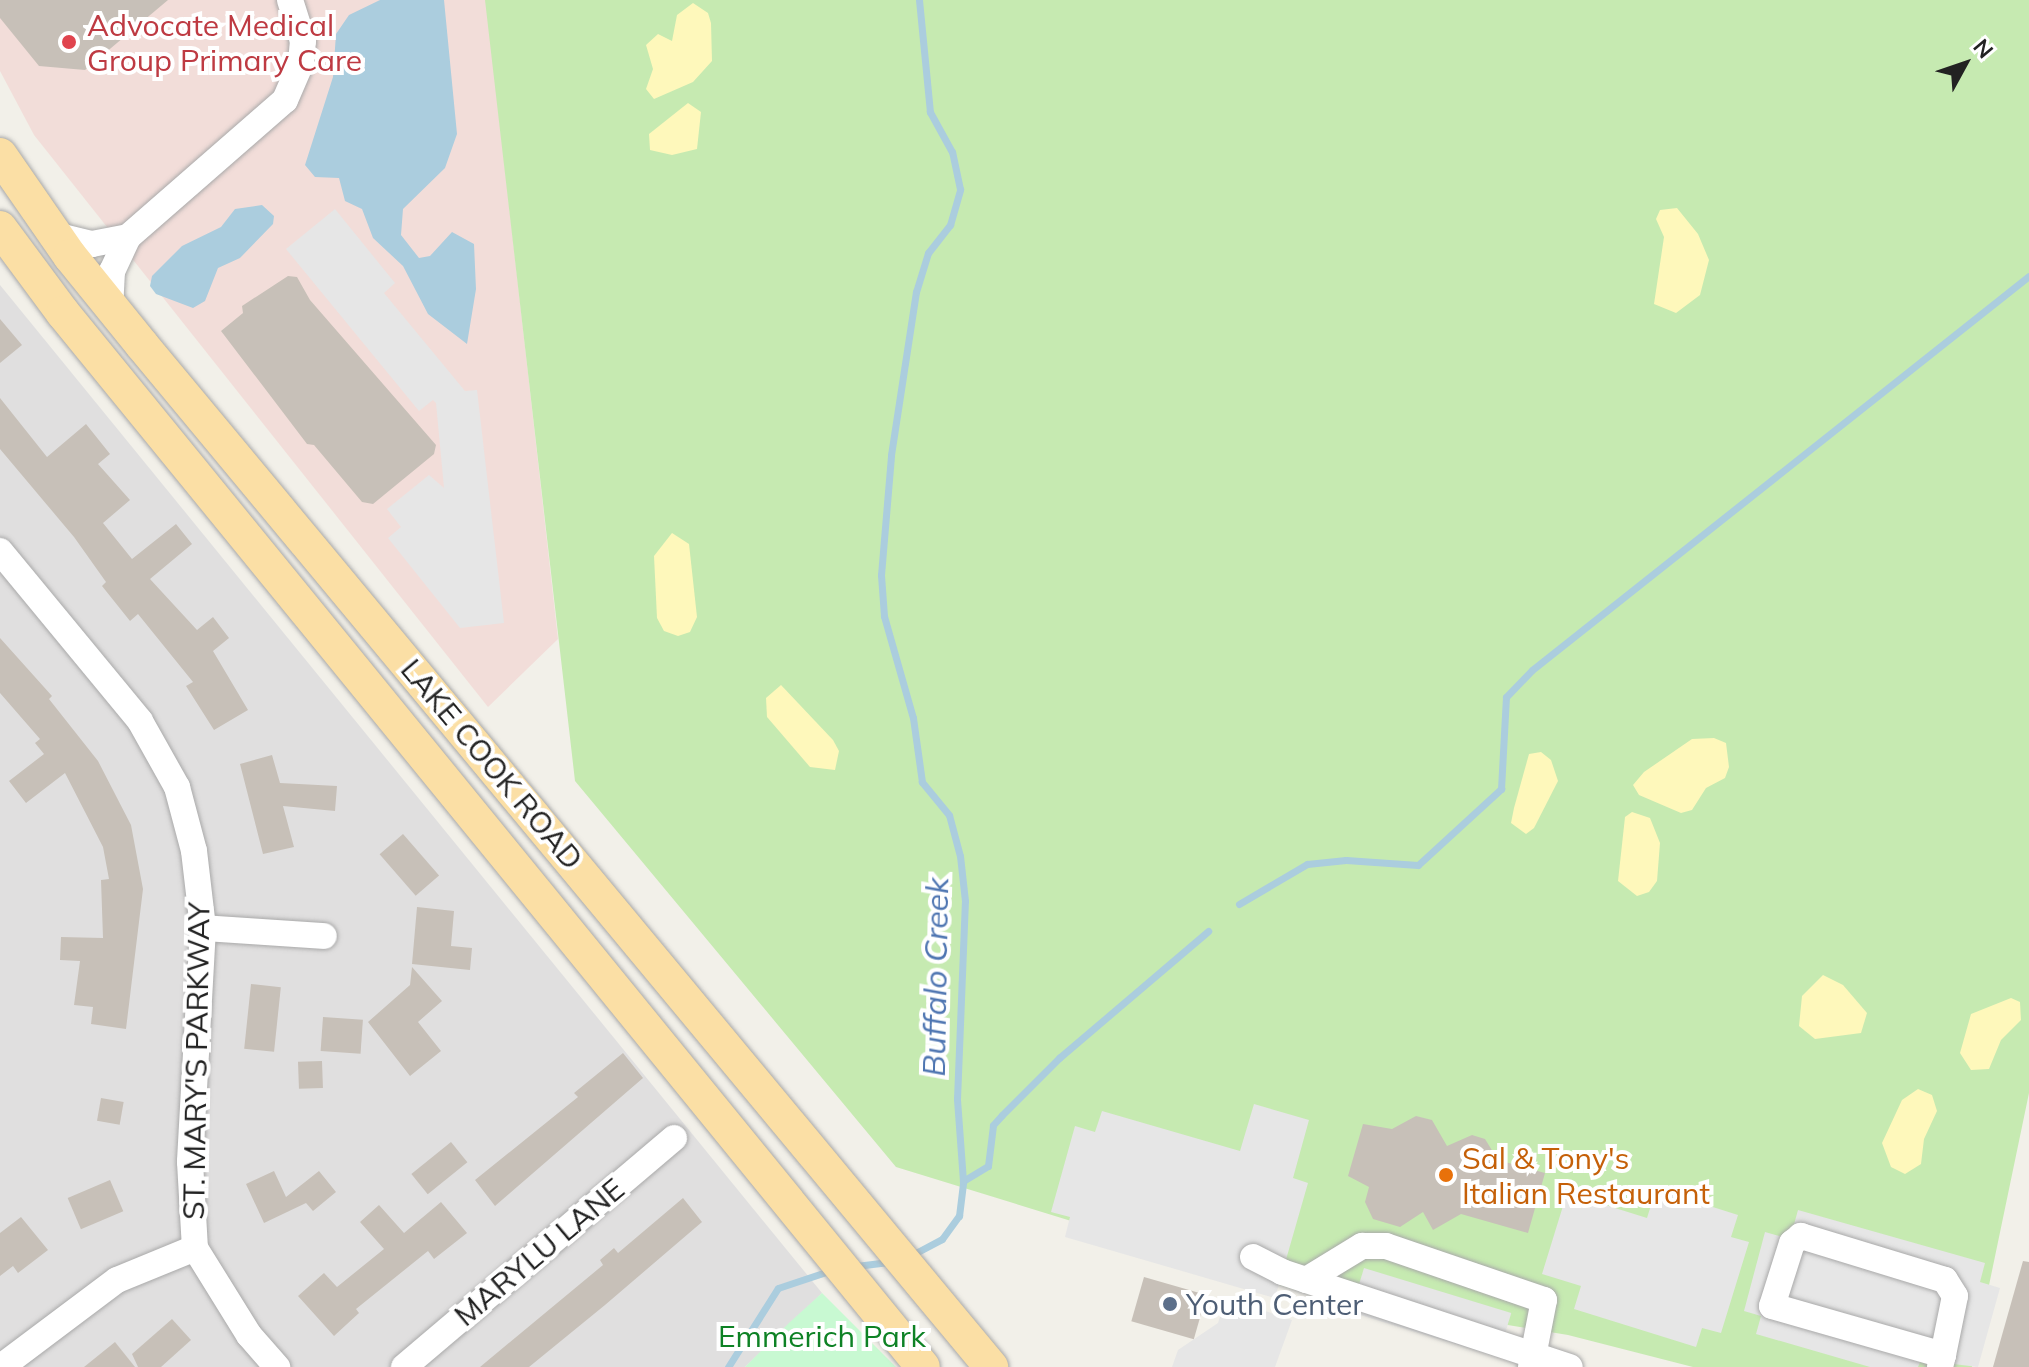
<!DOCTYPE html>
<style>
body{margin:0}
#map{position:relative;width:2029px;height:1367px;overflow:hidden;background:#f2f0e9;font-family:Mulish,sans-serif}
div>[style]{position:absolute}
.residential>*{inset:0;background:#e0dfdf}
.commercial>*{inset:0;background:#f2ddd9}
.grass>*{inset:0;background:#c6eab1}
.sand>*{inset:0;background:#fef8bb}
.park>*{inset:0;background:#c8f9d2}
.parking>*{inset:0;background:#e6e6e6;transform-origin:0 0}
.water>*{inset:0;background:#abcdde}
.stream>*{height:7px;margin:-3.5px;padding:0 3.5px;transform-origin:3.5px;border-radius:3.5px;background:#abcdde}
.building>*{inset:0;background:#c7c0b8;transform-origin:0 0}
.roads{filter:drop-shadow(0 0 2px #a9a9a9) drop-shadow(0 0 2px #a9a9a9)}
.minor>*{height:26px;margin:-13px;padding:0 13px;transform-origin:13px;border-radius:13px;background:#fff}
.major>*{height:34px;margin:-17px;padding:0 17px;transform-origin:17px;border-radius:17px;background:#fbdfa5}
.dots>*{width:22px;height:22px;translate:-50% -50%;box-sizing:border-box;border:4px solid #fff;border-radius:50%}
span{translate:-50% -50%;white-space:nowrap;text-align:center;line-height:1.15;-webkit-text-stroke:8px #fff;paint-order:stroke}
.health-label{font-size:30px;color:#be3a42}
.left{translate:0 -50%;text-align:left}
.street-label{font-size:30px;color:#222}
.food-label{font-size:30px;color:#c56008}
.service-label{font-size:30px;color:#4e5e75}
.park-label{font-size:30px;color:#0e8225}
.water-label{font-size:32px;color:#4e75b1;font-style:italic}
.north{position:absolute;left:1925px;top:24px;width:80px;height:80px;-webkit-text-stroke:6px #fff;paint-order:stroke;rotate:50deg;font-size:22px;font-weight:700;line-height:32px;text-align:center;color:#222}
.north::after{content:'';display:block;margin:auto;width:28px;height:36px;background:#222;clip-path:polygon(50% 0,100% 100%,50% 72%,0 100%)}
</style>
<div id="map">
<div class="residential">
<div style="clip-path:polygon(0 285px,822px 1293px,745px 1367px,0 1367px)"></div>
</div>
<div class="commercial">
<div style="clip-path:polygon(0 0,486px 0,558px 639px,488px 707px,34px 135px,0 71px)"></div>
</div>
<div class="grass">
<div style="clip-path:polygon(485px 0,2029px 0,2029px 1093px,1972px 1367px,1693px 1367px,1568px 1335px,1295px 1290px,896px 1167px,575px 781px)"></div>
</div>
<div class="sand">
<div style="clip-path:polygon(693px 3px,708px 13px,711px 23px,712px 61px,693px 82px,654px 99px,646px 89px,653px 69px,646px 45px,658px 34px,672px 41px,677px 15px)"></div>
<div style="clip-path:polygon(688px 103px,701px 112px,697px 149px,672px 155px,650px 150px,649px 134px)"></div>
<div style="clip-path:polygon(1677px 208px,1698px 234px,1709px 260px,1700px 295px,1676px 313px,1654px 304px,1664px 237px,1656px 219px,1660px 210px)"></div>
<div style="clip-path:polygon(672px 533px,689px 544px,697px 617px,690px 632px,678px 636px,664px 631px,657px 618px,654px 556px)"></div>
<div style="clip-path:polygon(781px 685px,833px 740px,839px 751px,835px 770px,810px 767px,767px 717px,766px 698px)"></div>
<div style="clip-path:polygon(1714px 738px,1726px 743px,1729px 767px,1725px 778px,1706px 788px,1692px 810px,1681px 813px,1639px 795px,1633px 785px,1644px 772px,1692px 739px)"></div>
<div style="clip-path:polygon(1541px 752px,1551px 760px,1558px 781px,1534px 828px,1526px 834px,1511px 823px,1514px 808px,1529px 754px)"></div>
<div style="clip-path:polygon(1632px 812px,1650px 818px,1660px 843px,1657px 881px,1649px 892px,1637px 896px,1618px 881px,1625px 817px)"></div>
<div style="clip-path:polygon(1823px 975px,1843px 985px,1867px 1013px,1861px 1033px,1815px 1039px,1799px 1026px,1802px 996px)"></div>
<div style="clip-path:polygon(2011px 998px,2020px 1002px,2021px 1020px,2001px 1040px,1989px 1069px,1971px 1070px,1960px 1053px,1971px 1014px)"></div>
<div style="clip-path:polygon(1918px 1089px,1932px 1095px,1937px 1111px,1924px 1139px,1921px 1164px,1905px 1174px,1891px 1167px,1882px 1143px,1902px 1100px)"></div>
</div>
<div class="park">
<div style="clip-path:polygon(822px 1293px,896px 1367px,745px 1367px,790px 1322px)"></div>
</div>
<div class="parking">
<div style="clip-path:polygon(335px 209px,395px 283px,384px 293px,465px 391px,477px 390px,504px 623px,460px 628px,388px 538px,401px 527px,387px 509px,429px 475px,444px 488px,436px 403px,433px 400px,419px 411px,286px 249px)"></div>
<div style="clip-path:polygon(1254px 1104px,1309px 1120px,1293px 1178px,1308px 1183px,1275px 1298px,1065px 1237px,1070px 1217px,1051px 1212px,1075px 1126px,1095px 1132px,1102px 1111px,1240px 1151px)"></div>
<div style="clip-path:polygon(1656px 1189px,1738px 1215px,1731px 1237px,1749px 1242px,1721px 1333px,1702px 1328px,1696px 1347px,1574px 1309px,1581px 1286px,1542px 1274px,1567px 1193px,1647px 1218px)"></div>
<div style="clip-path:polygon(1798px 1210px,1985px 1263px,1980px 1282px,2000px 1288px,1978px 1367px,1921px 1360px,1918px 1367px,1870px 1367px,1756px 1334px,1761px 1316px,1744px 1311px,1765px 1232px,1790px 1239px)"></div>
<div style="left:1364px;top:1268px;width:154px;height:46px;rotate:17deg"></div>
<div style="clip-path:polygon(1226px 1298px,1292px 1320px,1275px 1367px,1172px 1367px,1178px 1350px,1218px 1323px)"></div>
</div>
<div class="water">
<div style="clip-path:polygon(380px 0,444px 0,457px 134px,445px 168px,403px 209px,401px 235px,419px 258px,430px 256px,452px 232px,474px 244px,476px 289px,467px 344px,428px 314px,403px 266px,373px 238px,362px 209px,345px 201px,339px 178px,315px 177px,305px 165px,333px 77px,336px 34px,349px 15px)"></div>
<div style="clip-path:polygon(262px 205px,274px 216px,273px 224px,240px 258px,218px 268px,205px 301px,193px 308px,156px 294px,150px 286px,152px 276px,182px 246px,221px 227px,235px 209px)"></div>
</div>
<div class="stream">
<div style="left:1239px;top:904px;width:79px;rotate:-30.5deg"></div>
<div style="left:1307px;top:864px;width:39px;rotate:-6deg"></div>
<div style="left:1346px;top:860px;width:72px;rotate:4deg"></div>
<div style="left:1418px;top:865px;width:113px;rotate:-42.5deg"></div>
<div style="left:1501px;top:789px;width:92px;rotate:-86.9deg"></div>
<div style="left:1506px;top:697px;width:37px;rotate:-46deg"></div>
<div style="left:1532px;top:670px;width:634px;rotate:-38.41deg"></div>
<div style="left:963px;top:1181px;width:29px;rotate:-31deg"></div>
<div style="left:988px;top:1166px;width:41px;rotate:-83deg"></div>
<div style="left:993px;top:1125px;width:13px;rotate:-48deg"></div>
<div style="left:1002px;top:1115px;width:81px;rotate:-45deg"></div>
<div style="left:1059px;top:1058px;width:196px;rotate:-40.4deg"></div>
<div style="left:910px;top:1256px;width:36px;rotate:-28deg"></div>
<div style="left:942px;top:1239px;width:29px;rotate:-54deg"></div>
<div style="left:959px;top:1216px;width:35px;rotate:-83deg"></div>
<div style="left:963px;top:1181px;width:82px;rotate:-94.2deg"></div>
<div style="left:957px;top:1099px;width:198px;rotate:-87.7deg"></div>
<div style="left:965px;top:901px;width:45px;rotate:-96.3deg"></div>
<div style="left:960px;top:856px;width:42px;rotate:-105deg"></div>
<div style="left:949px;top:815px;width:43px;rotate:-129.3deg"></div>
<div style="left:922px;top:782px;width:65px;rotate:-98deg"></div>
<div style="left:913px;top:718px;width:106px;rotate:-105.9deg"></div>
<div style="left:884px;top:616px;width:41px;rotate:-94.2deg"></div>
<div style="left:881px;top:575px;width:120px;rotate:-85.2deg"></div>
<div style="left:891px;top:455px;width:165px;rotate:-81.3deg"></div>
<div style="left:916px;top:292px;width:41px;rotate:-72.9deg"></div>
<div style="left:928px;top:253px;width:36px;rotate:-52deg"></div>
<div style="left:950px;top:225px;width:37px;rotate:-74deg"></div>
<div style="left:960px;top:189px;width:38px;rotate:-102deg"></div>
<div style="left:952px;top:152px;width:46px;rotate:-118.8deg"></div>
<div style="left:930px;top:112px;width:113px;rotate:-95.6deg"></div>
<div style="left:856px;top:1266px;width:35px;rotate:-7deg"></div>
<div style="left:728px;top:1367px;width:93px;rotate:-57.7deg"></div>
<div style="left:778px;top:1288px;width:57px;rotate:-18.4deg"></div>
</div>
<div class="building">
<div style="clip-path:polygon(0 0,168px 0,85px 70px,39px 66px,0 18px)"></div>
<div style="clip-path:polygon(288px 276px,297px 277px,310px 300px,436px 445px,434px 454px,373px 504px,362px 502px,314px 445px,307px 444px,221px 331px,243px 313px,242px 306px)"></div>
<div style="clip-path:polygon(0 319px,22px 345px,0 363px)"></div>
<div style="clip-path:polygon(0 398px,47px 457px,86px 424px,110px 454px,98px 464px,130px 500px,103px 523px,132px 559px,176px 524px,192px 544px,150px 579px,197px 630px,213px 617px,229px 638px,213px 651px,248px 710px,214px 730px,186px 686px,193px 682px,138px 614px,130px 621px,102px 586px,106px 582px,74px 537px,0 449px)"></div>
<div style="clip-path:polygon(0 638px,52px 696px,49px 699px,98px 761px,131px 825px,143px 889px,126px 1029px,91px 1024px,93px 1007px,74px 1005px,80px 961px,60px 960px,61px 937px,103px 938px,101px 880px,109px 879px,103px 847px,65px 773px,26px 803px,9px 781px,44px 754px,35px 743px,40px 739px,0 693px)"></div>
<div style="clip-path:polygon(272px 755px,280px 783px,337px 786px,335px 811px,283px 806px,294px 847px,263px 854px,240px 764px)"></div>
<div style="left:403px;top:834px;width:55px;height:31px;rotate:49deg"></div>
<div style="clip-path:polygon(417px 907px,454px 911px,451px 946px,472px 948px,470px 970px,412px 964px)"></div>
<div style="clip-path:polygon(412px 967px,442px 1001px,418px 1022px,441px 1051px,410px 1076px,368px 1022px,410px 985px)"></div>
<div style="left:251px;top:984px;width:30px;height:65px;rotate:6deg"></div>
<div style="left:323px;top:1017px;width:40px;height:34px;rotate:4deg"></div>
<div style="clip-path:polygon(623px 1053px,643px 1078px,495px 1206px,475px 1180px,578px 1097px,574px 1093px)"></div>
<div style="left:322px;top:1061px;width:27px;height:24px;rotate:88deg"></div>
<div style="left:101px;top:1098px;width:23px;height:23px;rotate:10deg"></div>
<div style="clip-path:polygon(1416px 1116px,1432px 1120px,1447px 1146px,1472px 1135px,1485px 1139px,1498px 1160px,1545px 1173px,1528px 1233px,1461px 1214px,1433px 1230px,1423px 1212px,1400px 1227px,1373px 1219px,1365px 1202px,1369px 1187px,1348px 1176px,1363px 1124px,1392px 1129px)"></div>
<div style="left:451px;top:1142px;width:26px;height:51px;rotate:51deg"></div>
<div style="clip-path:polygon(274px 1171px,286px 1197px,319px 1171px,336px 1192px,313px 1211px,306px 1203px,264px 1223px,246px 1184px)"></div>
<div style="left:110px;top:1180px;width:34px;height:46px;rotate:67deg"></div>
<div style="clip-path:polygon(683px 1198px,702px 1222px,605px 1305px,529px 1367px,480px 1367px,603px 1265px,600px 1260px,614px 1248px,618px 1253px)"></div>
<div style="clip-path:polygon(441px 1202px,467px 1233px,434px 1259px,428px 1251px,356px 1309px,359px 1313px,334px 1336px,298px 1296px,324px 1273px,337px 1287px,384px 1249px,360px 1222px,379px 1205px,404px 1233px)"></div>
<div style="clip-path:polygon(21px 1217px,48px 1250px,18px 1273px,13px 1266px,0 1276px,0 1233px)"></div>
<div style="clip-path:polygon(2023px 1261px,2029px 1262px,2029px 1367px,1993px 1367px)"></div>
<div style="left:1144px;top:1277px;width:65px;height:46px;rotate:16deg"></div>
<div style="clip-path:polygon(172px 1319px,191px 1340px,161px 1367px,138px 1367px,132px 1354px)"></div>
<div style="clip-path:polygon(115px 1342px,135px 1367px,84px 1367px)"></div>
</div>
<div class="roads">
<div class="minor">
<div style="left:55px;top:235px;width:38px;rotate:14deg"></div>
<div style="left:92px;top:244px;width:37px;rotate:-11deg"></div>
<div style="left:128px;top:237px;width:38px;rotate:115deg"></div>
<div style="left:112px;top:271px;width:34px;rotate:93deg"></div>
<div style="left:128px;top:237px;width:208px;rotate:-41.1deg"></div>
<div style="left:285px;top:100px;width:40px;rotate:-66.6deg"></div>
<div style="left:301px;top:63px;width:22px;rotate:-85deg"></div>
<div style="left:303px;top:41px;width:43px;rotate:-107.6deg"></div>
<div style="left:0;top:551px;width:220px;rotate:50.5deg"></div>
<div style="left:140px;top:721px;width:76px;rotate:60.7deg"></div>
<div style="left:177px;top:787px;width:66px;rotate:75.1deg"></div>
<div style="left:194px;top:851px;width:78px;rotate:83.3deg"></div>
<div style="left:203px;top:928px;width:234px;rotate:93.2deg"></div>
<div style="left:190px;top:1162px;width:86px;rotate:86.7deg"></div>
<div style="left:195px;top:1248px;width:102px;rotate:58.2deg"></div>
<div style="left:249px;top:1335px;width:43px;rotate:48.8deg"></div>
<div style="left:203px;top:928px;width:121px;rotate:3.8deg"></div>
<div style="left:1253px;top:1257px;width:33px;rotate:27deg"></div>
<div style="left:1282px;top:1272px;width:303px;rotate:18.3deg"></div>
<div style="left:1306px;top:1280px;width:66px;rotate:-31.3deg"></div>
<div style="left:1362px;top:1246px;width:24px"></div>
<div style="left:1386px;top:1246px;width:167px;rotate:18.9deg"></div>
<div style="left:1544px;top:1300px;width:68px;rotate:101deg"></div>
<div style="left:1px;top:1367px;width:145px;rotate:-36.9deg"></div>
<div style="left:117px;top:1280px;width:84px;rotate:-22.3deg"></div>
<div style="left:404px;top:1367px;width:354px;rotate:-40.3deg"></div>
<div style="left:1940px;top:1367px;width:12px;rotate:-76deg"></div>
<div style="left:1943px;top:1355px;width:60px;rotate:-78.5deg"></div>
<div style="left:1955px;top:1296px;width:19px;rotate:-122deg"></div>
<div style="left:1945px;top:1280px;width:151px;rotate:-163deg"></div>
<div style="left:1801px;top:1236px;width:11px;rotate:142deg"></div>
<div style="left:1792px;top:1243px;width:66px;rotate:107.6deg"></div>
<div style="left:1772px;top:1306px;width:178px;rotate:16deg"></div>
</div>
<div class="major">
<div style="left:0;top:155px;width:123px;rotate:55.3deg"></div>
<div style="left:70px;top:256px;width:114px;rotate:51deg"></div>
<div style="left:142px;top:345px;width:1329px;rotate:50.28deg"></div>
<div style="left:0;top:228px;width:106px;rotate:53.5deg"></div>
<div style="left:63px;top:313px;width:1360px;rotate:50.79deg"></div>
</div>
</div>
<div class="dots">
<div style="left:69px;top:42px;background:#e0444e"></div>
<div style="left:1446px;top:1175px;background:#e8710a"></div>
<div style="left:1170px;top:1304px;background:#5c6f8a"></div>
</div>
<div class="health-label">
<span class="left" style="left:87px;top:42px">Advocate Medical<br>Group Primary Care</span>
</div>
<div class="street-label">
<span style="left:492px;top:764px;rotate:50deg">LAKE COOK ROAD</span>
<span style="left:196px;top:1061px;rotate:-89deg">ST. MARY'S PARKWAY</span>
<span style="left:539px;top:1252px;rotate:-40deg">MARYLU LANE</span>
</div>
<div class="food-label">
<span class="left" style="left:1462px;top:1175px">Sal &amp; Tony's<br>Italian Restaurant</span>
</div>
<div class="service-label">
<span class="left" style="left:1186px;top:1304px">Youth Center</span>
</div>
<div class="park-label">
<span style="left:822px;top:1336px">Emmerich Park</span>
</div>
<div class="water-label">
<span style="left:935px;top:977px;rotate:-89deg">Buffalo Creek</span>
</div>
<div class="north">N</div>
</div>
